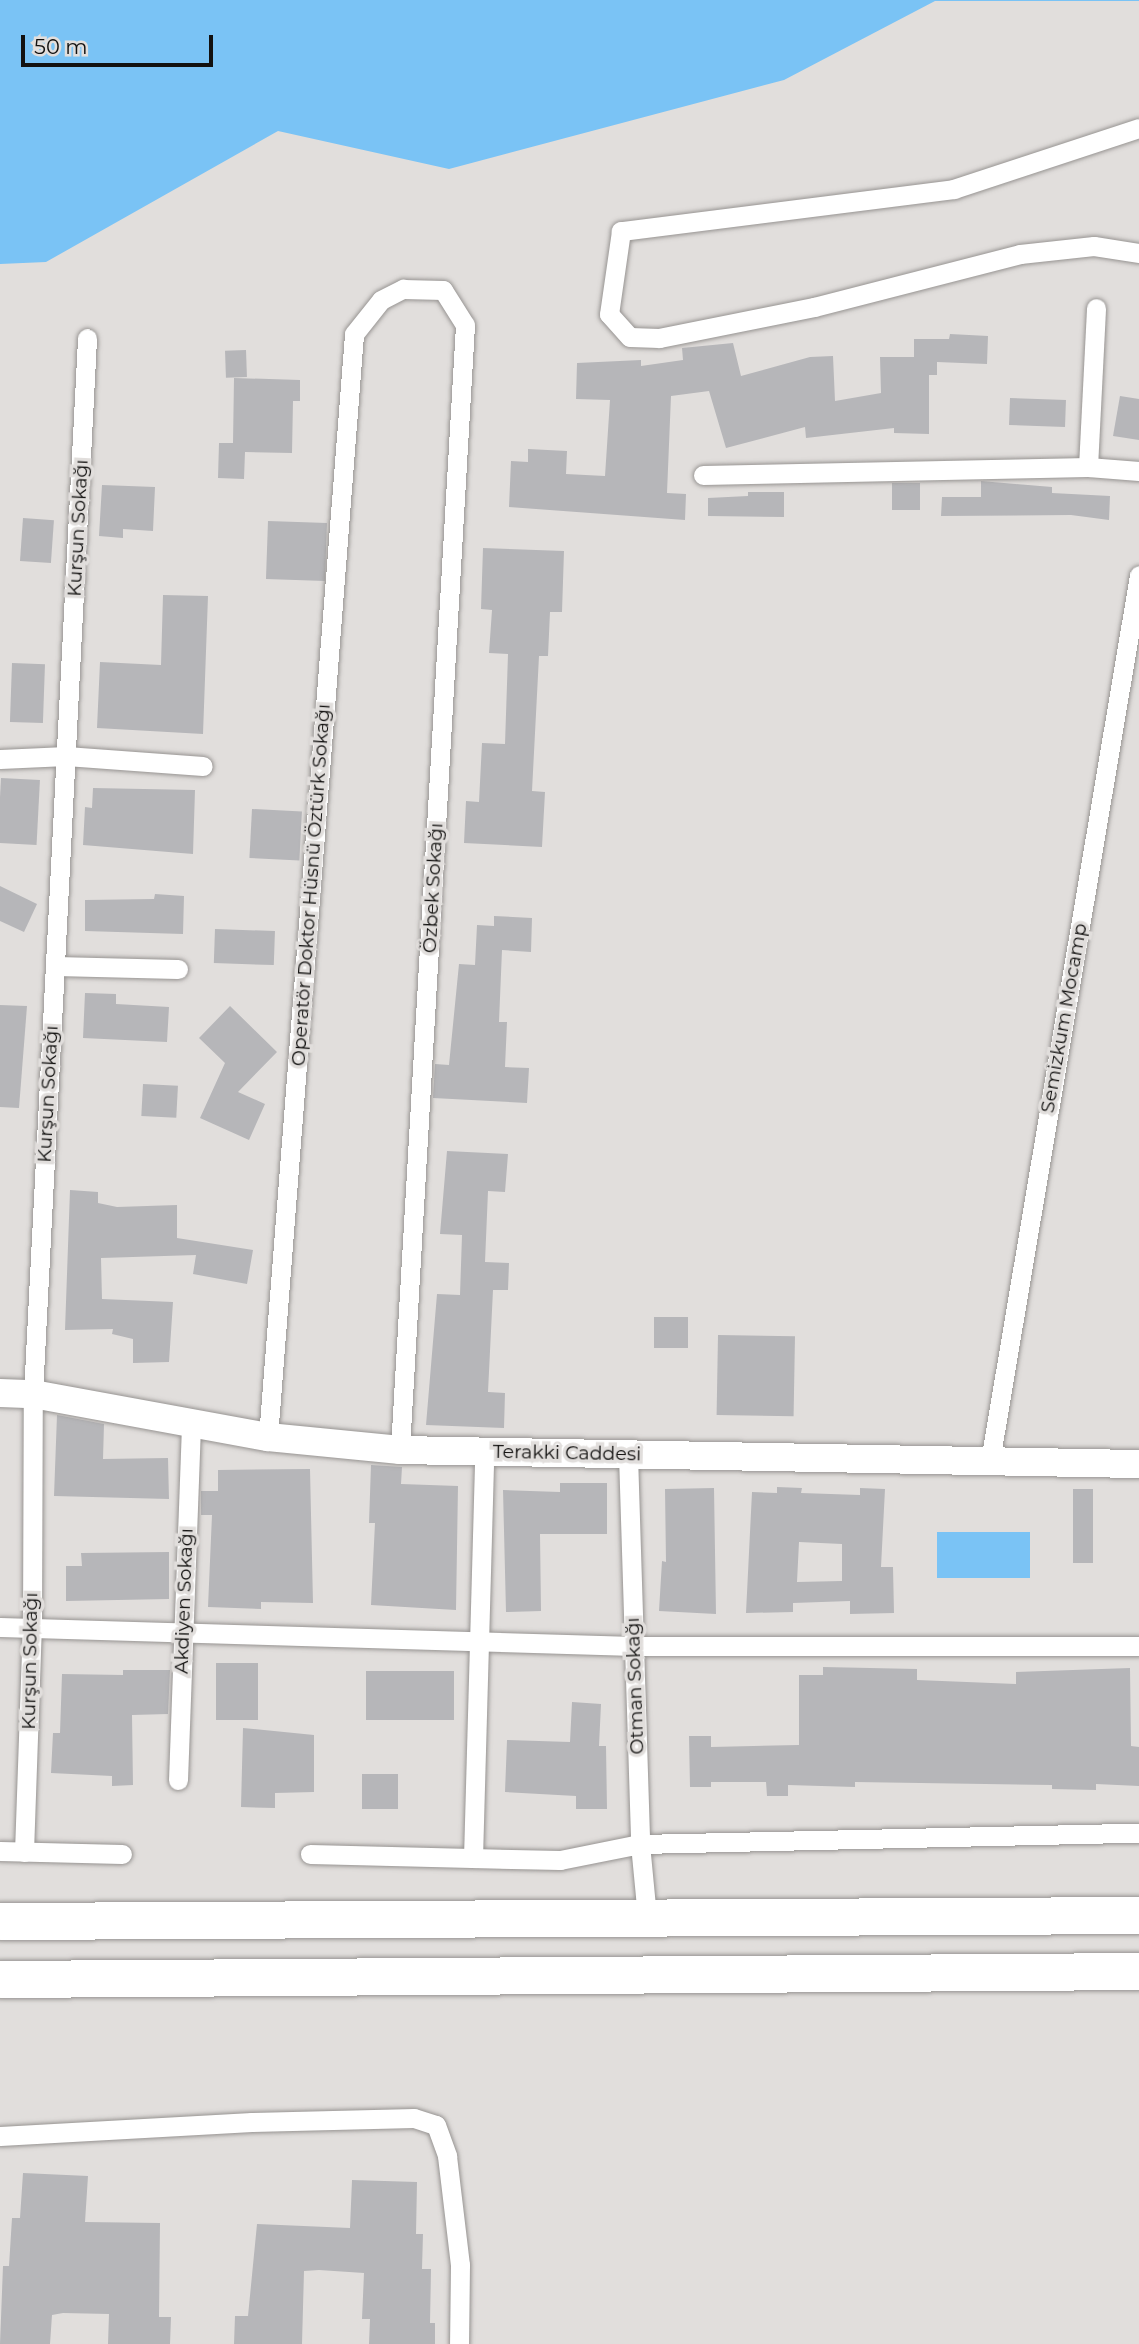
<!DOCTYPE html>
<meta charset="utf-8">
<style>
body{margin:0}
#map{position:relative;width:1139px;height:2344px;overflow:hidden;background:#e1dedc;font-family:Montserrat,sans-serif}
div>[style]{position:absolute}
.water>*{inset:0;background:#7ac3f5;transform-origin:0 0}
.building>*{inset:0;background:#b6b6b9;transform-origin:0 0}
.roads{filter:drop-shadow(0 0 2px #979492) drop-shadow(0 0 2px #979492)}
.street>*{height:19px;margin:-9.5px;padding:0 9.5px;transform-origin:9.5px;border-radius:9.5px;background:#fff}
.secondary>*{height:28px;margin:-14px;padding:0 14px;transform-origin:14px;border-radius:14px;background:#fff}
.highway>*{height:37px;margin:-18.5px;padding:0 18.5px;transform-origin:18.5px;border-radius:18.5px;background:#fff}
span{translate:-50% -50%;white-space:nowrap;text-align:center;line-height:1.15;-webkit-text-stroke:7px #e1dedc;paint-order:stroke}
.street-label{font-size:19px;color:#121110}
.scale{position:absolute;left:21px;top:35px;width:192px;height:32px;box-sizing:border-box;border:4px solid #121110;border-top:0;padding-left:9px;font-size:21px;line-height:24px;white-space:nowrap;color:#121110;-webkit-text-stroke:5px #e1dedc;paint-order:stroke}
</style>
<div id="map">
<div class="water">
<div style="clip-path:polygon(0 0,1139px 0,1139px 1px,935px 1px,784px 80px,449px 169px,278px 131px,46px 262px,0 264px)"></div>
<div style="left:937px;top:1532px;width:93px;height:46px"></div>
</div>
<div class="building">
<div style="clip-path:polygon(950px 334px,988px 336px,987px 364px,937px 362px,937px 375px,929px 375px,929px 434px,894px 433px,894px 428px,806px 438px,805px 427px,726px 448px,709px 391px,671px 396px,667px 493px,686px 494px,685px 520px,509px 507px,511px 461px,528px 462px,528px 449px,567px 451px,566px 474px,605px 476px,610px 400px,576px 399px,577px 363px,641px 360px,641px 366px,683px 360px,682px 348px,733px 343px,741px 376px,810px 357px,833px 356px,835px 401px,881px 393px,880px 357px,914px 357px,914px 339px,949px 339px)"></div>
<div style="left:246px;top:350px;width:27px;height:21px;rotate:88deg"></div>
<div style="clip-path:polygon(234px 378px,300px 380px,300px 401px,293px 401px,292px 453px,245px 452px,244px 479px,218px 478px,219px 443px,233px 443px)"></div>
<div style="clip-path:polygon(1120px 396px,1139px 399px,1139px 440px,1113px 436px)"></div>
<div style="left:1010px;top:398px;width:56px;height:27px;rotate:2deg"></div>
<div style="clip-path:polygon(981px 481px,1052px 487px,1052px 493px,1110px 496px,1109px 520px,1071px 515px,941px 516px,942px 497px,981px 497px)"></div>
<div style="left:892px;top:483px;width:28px;height:27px"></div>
<div style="clip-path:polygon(102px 485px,155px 487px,153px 531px,123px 529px,123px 538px,99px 536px)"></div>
<div style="clip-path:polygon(748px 492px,784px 492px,784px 517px,708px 516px,708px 498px,748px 496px)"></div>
<div style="left:23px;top:518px;width:31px;height:43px;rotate:4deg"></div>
<div style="left:268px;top:521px;width:59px;height:58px;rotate:2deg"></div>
<div style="clip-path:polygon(483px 548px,564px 551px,562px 612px,550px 612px,548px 656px,539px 656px,532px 791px,545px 792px,542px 847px,464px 843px,466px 801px,479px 802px,482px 743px,505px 744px,508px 654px,489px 653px,492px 610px,481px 609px)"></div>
<div style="clip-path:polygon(163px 595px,208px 596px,203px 734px,97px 728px,100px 662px,161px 665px)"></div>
<div style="left:12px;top:663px;width:33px;height:59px;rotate:2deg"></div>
<div style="left:1px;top:778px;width:39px;height:65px;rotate:3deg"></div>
<div style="clip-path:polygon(93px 788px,195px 790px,193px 854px,83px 845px,85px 807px,92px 808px)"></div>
<div style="left:252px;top:809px;width:50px;height:49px;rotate:3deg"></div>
<div style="clip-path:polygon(0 886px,37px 904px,24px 932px,0 921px)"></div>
<div style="clip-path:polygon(155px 894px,184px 896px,183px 934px,85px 931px,85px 900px,154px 899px)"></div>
<div style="clip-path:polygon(494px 916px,532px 918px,531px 952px,502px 950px,499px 1022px,507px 1022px,505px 1067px,529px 1068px,527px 1103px,433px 1098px,435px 1064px,449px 1065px,459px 964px,475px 965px,477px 925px,494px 926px)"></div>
<div style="left:215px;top:929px;width:60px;height:34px;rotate:2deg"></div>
<div style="clip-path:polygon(85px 993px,116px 994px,116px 1004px,169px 1007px,167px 1042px,83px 1038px)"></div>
<div style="clip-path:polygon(0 1005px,27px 1006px,19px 1108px,0 1107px)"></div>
<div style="clip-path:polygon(230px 1006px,277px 1052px,238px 1092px,265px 1104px,249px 1140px,200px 1118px,225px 1063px,199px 1038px)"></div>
<div style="left:143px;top:1084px;width:35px;height:32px;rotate:3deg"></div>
<div style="clip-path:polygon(447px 1151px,508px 1154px,505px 1192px,488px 1191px,485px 1262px,509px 1263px,508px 1290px,493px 1290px,488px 1392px,505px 1393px,504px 1428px,426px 1425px,437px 1294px,460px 1295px,462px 1235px,440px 1234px)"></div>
<div style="clip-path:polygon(70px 1190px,98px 1192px,98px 1203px,117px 1207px,177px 1205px,177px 1238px,253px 1250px,247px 1284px,193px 1274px,196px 1255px,101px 1258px,102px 1299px,173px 1302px,169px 1362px,133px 1363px,133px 1339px,112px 1334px,113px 1329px,65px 1330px)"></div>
<div style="left:654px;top:1317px;width:34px;height:31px"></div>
<div style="left:718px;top:1335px;width:77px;height:80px;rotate:1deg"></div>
<div style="clip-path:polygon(57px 1415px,104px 1424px,103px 1459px,168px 1458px,169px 1499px,54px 1496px)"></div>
<div style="clip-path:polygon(371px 1465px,402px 1467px,401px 1484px,458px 1486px,456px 1610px,371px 1605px,375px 1523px,369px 1523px)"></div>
<div style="clip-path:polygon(310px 1469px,313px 1603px,261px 1602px,261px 1609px,208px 1607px,212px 1515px,201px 1515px,201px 1491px,218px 1491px,218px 1470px)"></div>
<div style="clip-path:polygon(560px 1483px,607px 1483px,607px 1534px,540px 1534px,541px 1611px,506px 1612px,503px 1490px,560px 1492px)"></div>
<div style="clip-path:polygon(evenodd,777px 1487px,802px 1488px,801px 1493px,860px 1495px,860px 1488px,885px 1489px,881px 1567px,893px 1567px,894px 1613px,850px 1614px,850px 1601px,793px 1603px,793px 1612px,746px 1613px,752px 1492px,777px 1493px,777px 1487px,799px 1542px,842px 1544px,842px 1581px,797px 1582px,799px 1542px)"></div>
<div style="clip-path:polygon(714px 1488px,716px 1614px,659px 1611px,662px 1561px,666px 1562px,665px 1489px)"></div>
<div style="left:1073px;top:1489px;width:20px;height:74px"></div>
<div style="clip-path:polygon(169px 1552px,169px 1599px,66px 1601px,66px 1566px,82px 1566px,81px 1553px)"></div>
<div style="left:216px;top:1663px;width:42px;height:57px"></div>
<div style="clip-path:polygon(823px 1667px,917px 1669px,917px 1680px,1016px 1684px,1016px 1672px,1130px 1668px,1131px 1746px,1139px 1747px,1139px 1786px,1096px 1784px,1096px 1790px,1052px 1789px,1052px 1785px,855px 1782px,855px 1787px,788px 1785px,788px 1796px,767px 1796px,766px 1782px,711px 1782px,711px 1787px,690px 1787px,689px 1736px,711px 1736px,711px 1747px,799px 1745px,799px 1675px,823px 1675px)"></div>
<div style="clip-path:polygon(123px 1670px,170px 1670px,168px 1714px,132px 1715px,133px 1785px,112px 1786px,112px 1776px,51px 1773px,53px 1733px,60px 1733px,62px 1674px,123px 1675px)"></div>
<div style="left:366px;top:1671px;width:88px;height:49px"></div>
<div style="clip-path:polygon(572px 1702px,601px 1704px,599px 1746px,606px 1746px,607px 1809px,576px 1809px,576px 1796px,505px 1792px,507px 1740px,570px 1742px)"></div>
<div style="clip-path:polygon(243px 1728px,314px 1735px,314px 1792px,275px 1793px,275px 1808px,241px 1807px)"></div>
<div style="left:362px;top:1774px;width:36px;height:35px"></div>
<div style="clip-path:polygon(23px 2173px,88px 2176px,85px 2222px,160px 2223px,159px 2317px,171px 2317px,170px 2344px,108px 2344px,109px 2314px,63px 2313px,52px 2315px,50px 2344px,0 2344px,3px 2266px,9px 2266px,12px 2218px,20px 2218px)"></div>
<div style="clip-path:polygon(352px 2180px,417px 2182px,416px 2234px,423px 2234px,422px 2269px,431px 2269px,430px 2323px,435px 2323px,435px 2344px,369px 2344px,370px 2319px,362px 2319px,364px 2273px,319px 2270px,304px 2271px,302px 2344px,234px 2344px,235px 2316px,248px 2316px,257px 2224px,350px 2228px)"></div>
</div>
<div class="roads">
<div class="street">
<div style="left:1139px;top:128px;width:195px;rotate:161.8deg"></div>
<div style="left:954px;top:189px;width:336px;rotate:172.8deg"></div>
<div style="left:621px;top:231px;width:84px;rotate:98.2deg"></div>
<div style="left:609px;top:314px;width:31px;rotate:48deg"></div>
<div style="left:630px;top:337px;width:29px;rotate:2deg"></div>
<div style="left:659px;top:338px;width:158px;rotate:-11.3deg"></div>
<div style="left:814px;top:307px;width:213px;rotate:-14.4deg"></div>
<div style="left:1020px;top:254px;width:74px;rotate:-6.2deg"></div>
<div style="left:1094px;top:246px;width:46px;rotate:8.8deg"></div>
<div style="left:1088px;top:467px;width:159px;rotate:-87.1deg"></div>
<div style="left:703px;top:475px;width:385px;rotate:-1.2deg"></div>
<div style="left:1088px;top:467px;width:51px;rotate:4.5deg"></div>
<div style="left:0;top:759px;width:66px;rotate:-2.6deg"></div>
<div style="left:66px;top:756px;width:137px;rotate:4.2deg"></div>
<div style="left:55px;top:966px;width:123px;rotate:1.4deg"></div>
<div style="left:268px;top:1437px;width:1106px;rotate:-85.54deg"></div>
<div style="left:354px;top:334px;width:43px;rotate:-51.5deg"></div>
<div style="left:381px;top:300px;width:25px;rotate:-27deg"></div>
<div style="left:403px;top:289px;width:40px;rotate:1.4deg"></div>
<div style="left:443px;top:290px;width:41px;rotate:57.8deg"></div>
<div style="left:465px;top:325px;width:1127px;rotate:93.31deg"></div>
<div style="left:628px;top:1455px;width:389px;rotate:88.2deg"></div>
<div style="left:640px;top:1844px;width:73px;rotate:84.5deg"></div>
<div style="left:990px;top:1461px;width:898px;rotate:-80.45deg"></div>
<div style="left:0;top:1627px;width:634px;rotate:1.72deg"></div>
<div style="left:634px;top:1646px;width:505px"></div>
<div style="left:178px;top:1780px;width:357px;rotate:-87.9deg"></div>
<div style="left:0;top:1851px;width:122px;rotate:1.4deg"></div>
<div style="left:24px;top:1852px;width:225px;rotate:-88deg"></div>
<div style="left:32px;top:1627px;width:233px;rotate:-89.8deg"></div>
<div style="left:33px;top:1394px;width:1057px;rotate:-87.07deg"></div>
<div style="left:310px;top:1854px;width:250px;rotate:1.4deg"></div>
<div style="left:560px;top:1860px;width:82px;rotate:-11.3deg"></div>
<div style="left:640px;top:1844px;width:499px;rotate:-1.3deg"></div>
<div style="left:473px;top:1858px;width:406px;rotate:-88.4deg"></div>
<div style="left:0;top:2136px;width:252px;rotate:-3.2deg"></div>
<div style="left:252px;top:2122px;width:162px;rotate:-1.4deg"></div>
<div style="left:414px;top:2118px;width:23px;rotate:18deg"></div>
<div style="left:436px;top:2125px;width:33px;rotate:70deg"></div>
<div style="left:447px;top:2156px;width:110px;rotate:83.2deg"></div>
<div style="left:460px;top:2265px;width:79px;rotate:90.7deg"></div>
</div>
<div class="secondary">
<div style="left:0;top:1393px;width:33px;rotate:2deg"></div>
<div style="left:33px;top:1394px;width:239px;rotate:10.4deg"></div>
<div style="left:268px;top:1437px;width:133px;rotate:5.6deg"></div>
<div style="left:400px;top:1450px;width:739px;rotate:1.09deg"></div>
</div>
<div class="highway">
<div style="left:0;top:1921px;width:1139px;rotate:-0.3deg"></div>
<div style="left:0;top:1979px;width:1139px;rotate:-0.4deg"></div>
</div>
</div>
<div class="street-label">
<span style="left:78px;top:528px;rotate:-87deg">Kurşun Sokağı</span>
<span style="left:311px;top:885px;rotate:-86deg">Operatör Doktor Hüsnü Öztürk Sokağı</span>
<span style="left:433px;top:888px;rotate:-87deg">Özbek Sokağı</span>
<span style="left:1064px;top:1018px;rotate:-80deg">Semizkum Mocamp</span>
<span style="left:48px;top:1094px;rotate:-87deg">Kurşun Sokağı</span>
<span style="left:567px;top:1453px;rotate:1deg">Terakki Caddesi</span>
<span style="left:184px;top:1601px;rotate:-88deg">Akdiyen Sokağı</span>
<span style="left:30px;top:1661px;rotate:-89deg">Kurşun Sokağı</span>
<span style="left:635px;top:1686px;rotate:-92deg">Otman Sokağı</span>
</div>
<div class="scale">50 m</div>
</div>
